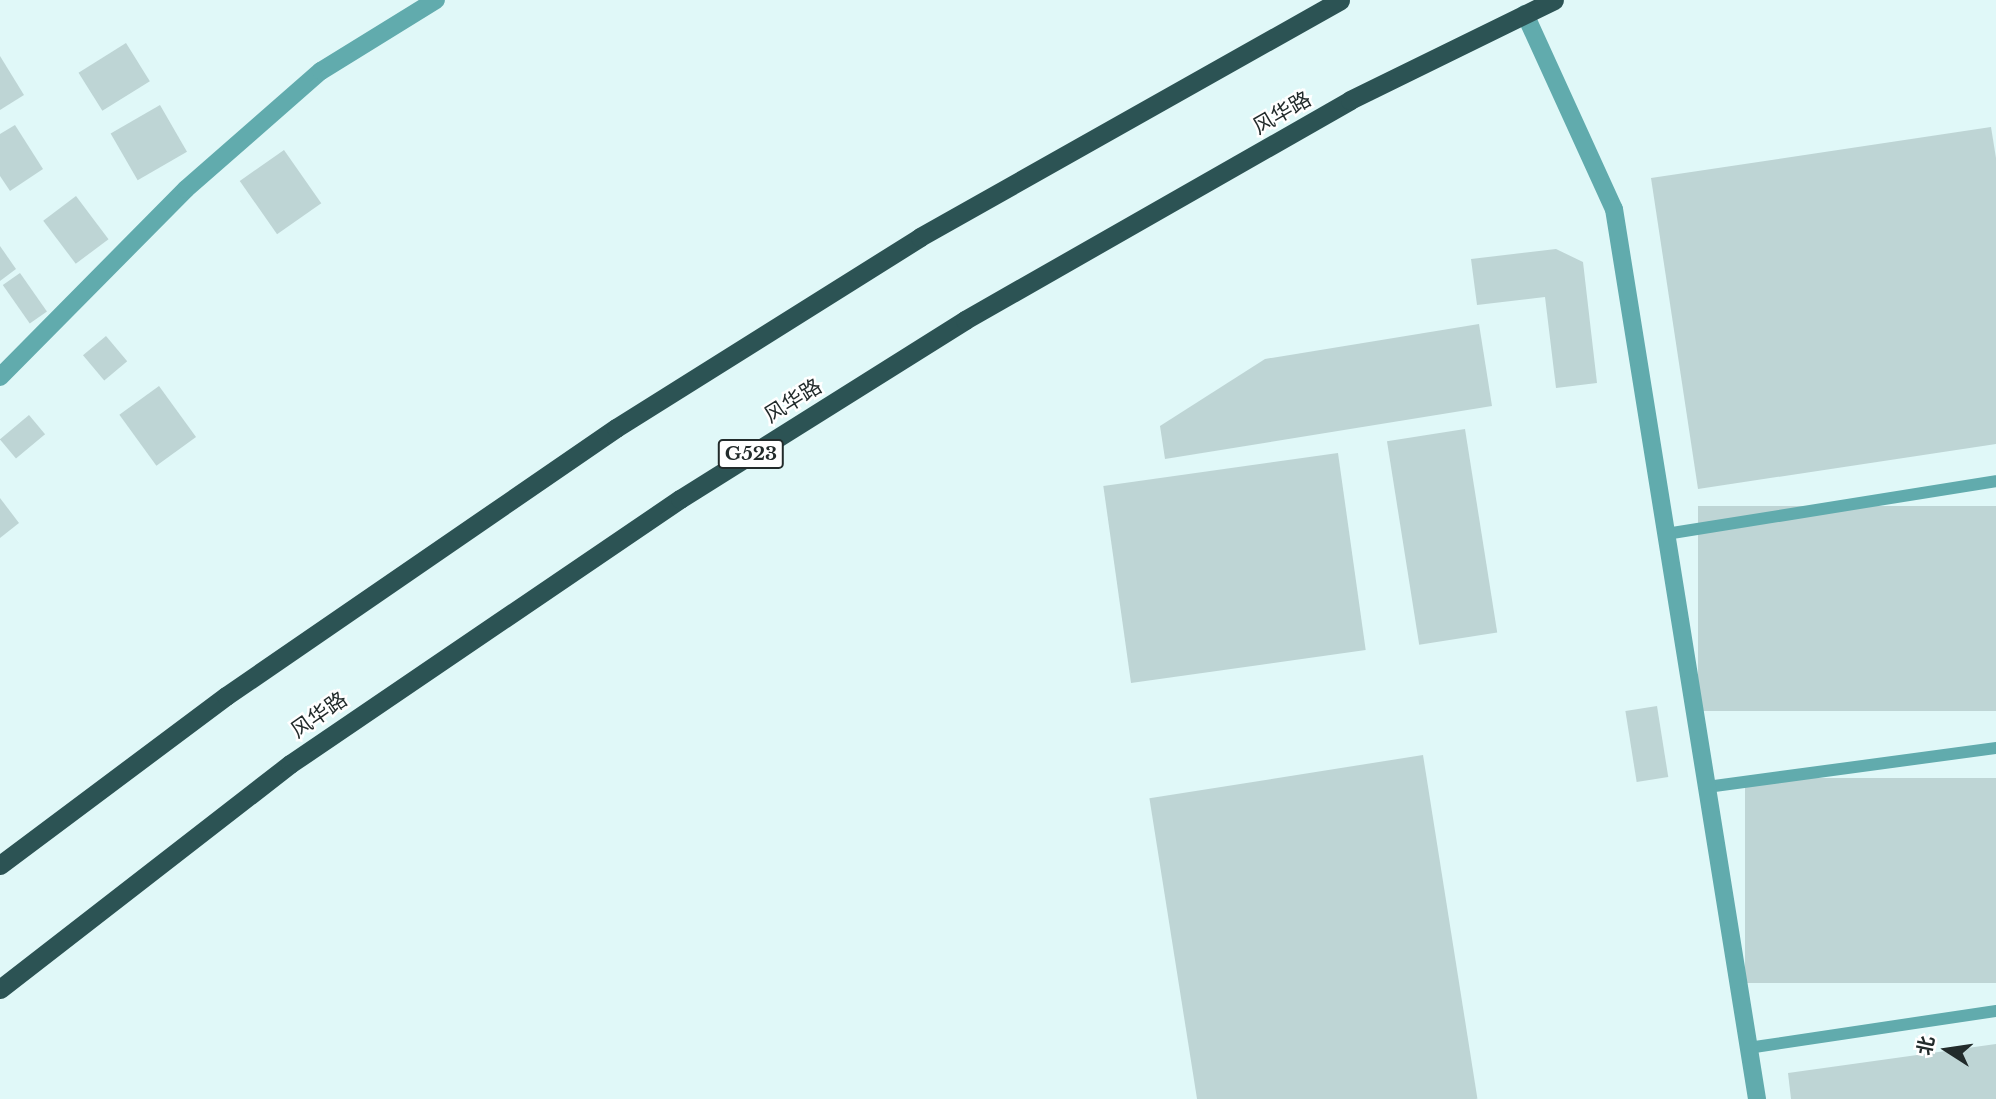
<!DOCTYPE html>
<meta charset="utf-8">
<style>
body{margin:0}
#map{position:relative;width:1996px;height:1099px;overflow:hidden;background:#e0f8f8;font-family:"Libre Baskerville","Noto Sans SC",serif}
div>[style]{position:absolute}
.building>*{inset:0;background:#bed5d5;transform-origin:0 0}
.service>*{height:12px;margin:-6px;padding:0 6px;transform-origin:6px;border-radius:6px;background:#61abad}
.minor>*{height:18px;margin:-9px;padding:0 9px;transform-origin:9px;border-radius:9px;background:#61abad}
.trunk>*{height:19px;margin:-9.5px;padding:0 9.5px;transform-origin:9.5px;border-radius:9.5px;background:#2c5354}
span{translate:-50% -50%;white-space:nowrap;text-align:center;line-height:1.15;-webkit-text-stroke:5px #fff;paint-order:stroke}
.shield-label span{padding:2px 5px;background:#fff;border:2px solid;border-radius:5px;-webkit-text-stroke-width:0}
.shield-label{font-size:19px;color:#222b2b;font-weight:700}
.street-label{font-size:21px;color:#222b2b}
.north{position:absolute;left:1912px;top:1015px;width:70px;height:70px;-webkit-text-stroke:5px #fff;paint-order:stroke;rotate:282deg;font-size:19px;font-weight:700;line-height:28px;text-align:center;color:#222b2b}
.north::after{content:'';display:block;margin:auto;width:24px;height:32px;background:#222b2b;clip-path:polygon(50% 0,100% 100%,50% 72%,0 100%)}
</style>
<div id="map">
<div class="building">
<div style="left:126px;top:43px;width:45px;height:56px;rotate:58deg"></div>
<div style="clip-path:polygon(0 56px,24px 95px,0 110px)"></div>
<div style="left:160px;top:105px;width:54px;height:57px;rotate:60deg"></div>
<div style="clip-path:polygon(15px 125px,43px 169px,10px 191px,0 176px,0 134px)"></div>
<div style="clip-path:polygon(1991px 127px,1996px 158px,1996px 444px,1698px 489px,1651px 178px)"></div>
<div style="left:284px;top:150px;width:65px;height:54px;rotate:55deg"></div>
<div style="left:76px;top:196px;width:54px;height:41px;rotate:53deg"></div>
<div style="clip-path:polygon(0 246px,16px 269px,0 281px)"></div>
<div style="clip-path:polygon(1556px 249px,1583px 262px,1597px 383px,1556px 388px,1545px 297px,1477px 305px,1471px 259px)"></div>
<div style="left:20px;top:273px;width:47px;height:21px;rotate:55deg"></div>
<div style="clip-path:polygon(1479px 324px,1492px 406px,1165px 459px,1160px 426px,1265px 359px)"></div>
<div style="left:106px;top:336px;width:33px;height:30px;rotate:50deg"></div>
<div style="left:159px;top:386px;width:63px;height:49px;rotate:54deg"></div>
<div style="left:29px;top:415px;width:25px;height:38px;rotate:50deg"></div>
<div style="left:1465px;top:429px;width:206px;height:79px;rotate:81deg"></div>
<div style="left:1338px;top:453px;width:199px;height:237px;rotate:82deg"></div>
<div style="clip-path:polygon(0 498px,19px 523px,0 538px)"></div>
<div style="left:1996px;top:506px;width:205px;height:298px;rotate:90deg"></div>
<div style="left:1657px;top:706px;width:72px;height:32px;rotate:81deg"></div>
<div style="left:1423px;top:755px;width:348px;height:277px;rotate:81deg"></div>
<div style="left:1996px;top:778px;width:205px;height:251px;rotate:90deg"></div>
<div style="clip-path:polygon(1996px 1044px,1996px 1099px,1791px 1099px,1788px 1073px)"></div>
</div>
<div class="service">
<div style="left:1666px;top:534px;width:334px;rotate:-9.1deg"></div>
<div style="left:1707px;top:787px;width:292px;rotate:-7.7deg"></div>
<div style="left:1748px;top:1048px;width:251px;rotate:-8.5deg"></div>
</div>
<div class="minor">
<div style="left:1525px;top:14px;width:214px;rotate:65.5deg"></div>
<div style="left:1614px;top:209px;width:901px;rotate:80.87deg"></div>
<div style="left:0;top:377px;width:264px;rotate:-45.3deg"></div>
<div style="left:186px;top:189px;width:179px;rotate:-41.2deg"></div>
<div style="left:321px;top:71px;width:135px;rotate:-31.7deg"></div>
</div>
<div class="trunk">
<div style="left:0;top:865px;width:282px;rotate:-36.8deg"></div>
<div style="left:226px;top:696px;width:473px;rotate:-34.5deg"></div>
<div style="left:616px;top:428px;width:359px;rotate:-32.1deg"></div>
<div style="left:920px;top:237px;width:482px;rotate:-29.4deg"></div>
<div style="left:0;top:989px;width:367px;rotate:-37.8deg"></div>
<div style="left:290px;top:764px;width:472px;rotate:-34.2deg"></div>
<div style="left:680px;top:499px;width:337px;rotate:-32.1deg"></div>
<div style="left:965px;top:320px;width:443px;rotate:-29.7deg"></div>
<div style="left:1350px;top:100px;width:227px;rotate:-26.1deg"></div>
</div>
<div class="shield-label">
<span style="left:751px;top:454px">G523</span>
</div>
<div class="street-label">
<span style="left:1282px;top:113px;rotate:-30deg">风华路</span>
<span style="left:793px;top:401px;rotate:-32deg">风华路</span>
<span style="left:319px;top:715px;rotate:-35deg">风华路</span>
</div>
<div class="north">北</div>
</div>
